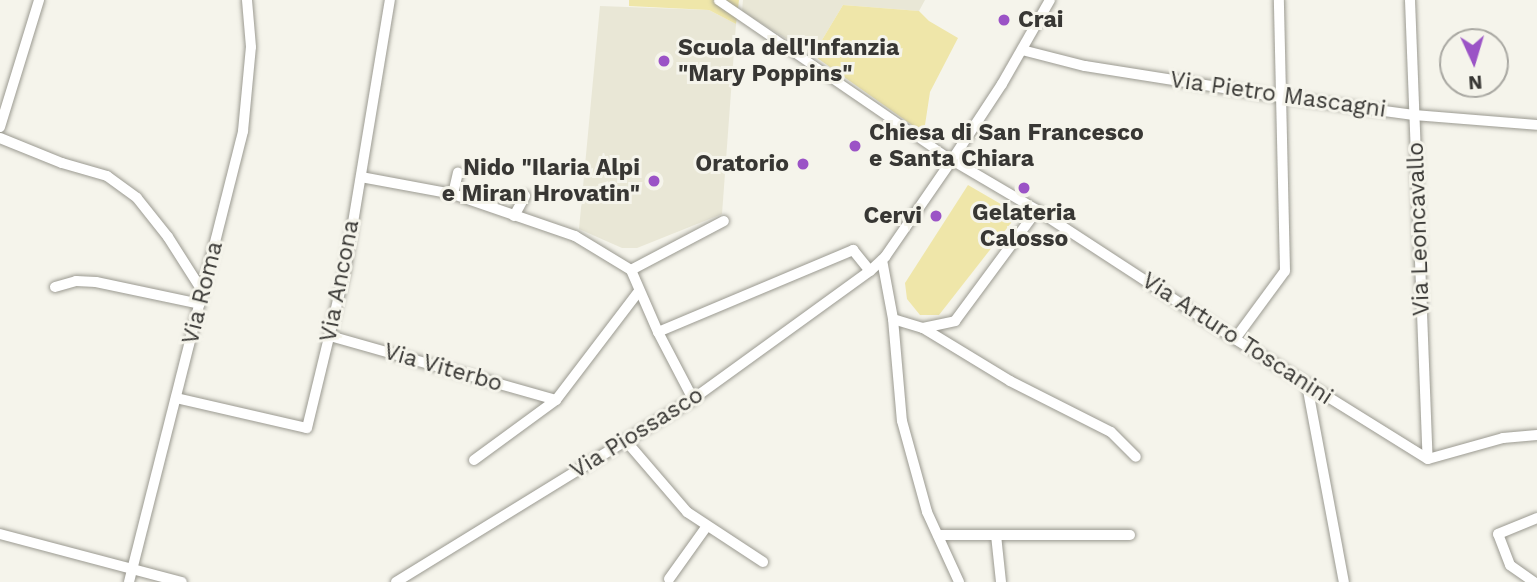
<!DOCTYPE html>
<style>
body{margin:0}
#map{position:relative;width:1537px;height:582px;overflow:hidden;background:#f5f4eb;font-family:"Work Sans",sans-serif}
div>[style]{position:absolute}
.built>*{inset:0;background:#e9e7d6}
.green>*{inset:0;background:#efe6a9}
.roads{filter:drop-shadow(0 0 2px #9b9a91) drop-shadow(0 0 2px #9b9a91)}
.pedestrian>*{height:9px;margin:-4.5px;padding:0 4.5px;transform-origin:4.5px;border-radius:4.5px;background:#fff}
.minor>*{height:10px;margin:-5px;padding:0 5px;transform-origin:5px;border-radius:5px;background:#fff}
.dots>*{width:19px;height:19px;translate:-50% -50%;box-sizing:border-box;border:4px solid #f5f4eb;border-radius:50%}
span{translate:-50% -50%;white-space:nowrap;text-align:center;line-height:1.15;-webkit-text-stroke:6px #f5f4eb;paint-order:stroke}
.poi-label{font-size:23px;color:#383734;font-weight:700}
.left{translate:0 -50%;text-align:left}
.right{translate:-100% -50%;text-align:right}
.street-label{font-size:23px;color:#383734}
.north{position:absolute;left:1439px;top:28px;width:70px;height:70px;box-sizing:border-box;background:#f5f4eb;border:2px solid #a9a8a2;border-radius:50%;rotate:176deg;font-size:19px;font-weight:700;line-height:28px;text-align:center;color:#383734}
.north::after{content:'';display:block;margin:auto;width:24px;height:32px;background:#9b53c6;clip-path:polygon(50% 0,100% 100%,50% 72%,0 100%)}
</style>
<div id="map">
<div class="built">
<div style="clip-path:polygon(743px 0,925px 0,919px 11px,843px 5px,813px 55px,742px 11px)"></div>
<div style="clip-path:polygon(600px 6px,709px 10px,736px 24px,722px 214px,637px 248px,622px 248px,579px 229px)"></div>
</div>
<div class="green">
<div style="clip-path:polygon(629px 0,739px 0,736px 24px,709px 10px,629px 6px)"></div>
<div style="clip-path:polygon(843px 5px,919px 11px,929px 21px,958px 38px,930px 92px,925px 125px,919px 130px,813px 55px)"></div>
<div style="clip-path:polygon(968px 185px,1018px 214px,939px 315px,920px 315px,907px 299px,905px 283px)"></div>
</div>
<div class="roads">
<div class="pedestrian">
<div style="left:718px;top:0;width:283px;rotate:34.4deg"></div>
</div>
<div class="minor">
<div style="left:1410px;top:0;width:459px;rotate:87.8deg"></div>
<div style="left:1022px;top:50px;width:65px;rotate:14.3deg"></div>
<div style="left:1085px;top:66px;width:198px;rotate:9deg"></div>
<div style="left:1281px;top:97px;width:134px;rotate:7.7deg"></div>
<div style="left:1414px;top:115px;width:123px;rotate:4.6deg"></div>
<div style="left:0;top:127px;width:133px;rotate:-72.9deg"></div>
<div style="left:0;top:138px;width:67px;rotate:22deg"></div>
<div style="left:62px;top:163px;width:47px;rotate:16.1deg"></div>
<div style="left:107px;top:176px;width:37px;rotate:36deg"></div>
<div style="left:137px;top:198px;width:50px;rotate:51.5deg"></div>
<div style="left:168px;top:237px;width:65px;rotate:57.5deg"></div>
<div style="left:952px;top:160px;width:99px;rotate:30.5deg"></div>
<div style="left:1037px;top:210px;width:236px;rotate:33.1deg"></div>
<div style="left:1235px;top:339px;width:227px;rotate:31.9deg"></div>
<div style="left:1428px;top:459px;width:78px;rotate:-15.6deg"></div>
<div style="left:1503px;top:438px;width:34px;rotate:-5deg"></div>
<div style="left:361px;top:177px;width:94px;rotate:10.5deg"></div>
<div style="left:453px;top:194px;width:129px;rotate:19deg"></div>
<div style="left:575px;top:236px;width:66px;rotate:31.3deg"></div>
<div style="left:631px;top:270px;width:68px;rotate:66.5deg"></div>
<div style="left:658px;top:332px;width:76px;rotate:62.4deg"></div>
<div style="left:453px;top:194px;width:22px;rotate:-77deg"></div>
<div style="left:514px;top:216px;width:23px;rotate:-61deg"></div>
<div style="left:882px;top:260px;width:60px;rotate:79.4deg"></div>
<div style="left:893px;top:319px;width:102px;rotate:85deg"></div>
<div style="left:902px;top:421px;width:94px;rotate:74.6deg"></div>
<div style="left:927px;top:512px;width:77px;rotate:65.4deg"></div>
<div style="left:631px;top:270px;width:105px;rotate:-27.8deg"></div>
<div style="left:55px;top:287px;width:22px;rotate:-16deg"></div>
<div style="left:76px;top:281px;width:20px;rotate:3deg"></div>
<div style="left:96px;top:282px;width:106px;rotate:11.9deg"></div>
<div style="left:893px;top:319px;width:31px;rotate:17deg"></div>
<div style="left:923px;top:328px;width:33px;rotate:-12deg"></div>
<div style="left:955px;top:321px;width:138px;rotate:-53.5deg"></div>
<div style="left:923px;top:328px;width:102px;rotate:31.3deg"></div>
<div style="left:1010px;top:381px;width:113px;rotate:26.8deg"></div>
<div style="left:1111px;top:432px;width:35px;rotate:45deg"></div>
<div style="left:658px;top:332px;width:212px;rotate:-22.8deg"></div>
<div style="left:853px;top:250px;width:27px;rotate:51deg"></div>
<div style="left:330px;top:336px;width:235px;rotate:15.8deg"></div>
<div style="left:556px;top:400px;width:137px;rotate:-52.7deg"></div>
<div style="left:1235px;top:339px;width:84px;rotate:-53.7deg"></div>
<div style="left:1285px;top:271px;width:271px;rotate:-91.3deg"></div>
<div style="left:1307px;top:385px;width:200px;rotate:79.4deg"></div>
<div style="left:176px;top:398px;width:134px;rotate:12.9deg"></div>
<div style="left:307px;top:428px;width:162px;rotate:-76.4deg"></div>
<div style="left:345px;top:271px;width:275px;rotate:-80.6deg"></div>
<div style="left:626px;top:441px;width:94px;rotate:49.3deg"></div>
<div style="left:687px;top:512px;width:91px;rotate:33.3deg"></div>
<div style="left:474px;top:460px;width:102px;rotate:-36.2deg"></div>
<div style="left:0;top:534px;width:188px;rotate:14.8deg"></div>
<div style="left:938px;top:535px;width:192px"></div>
<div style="left:996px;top:535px;width:47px;rotate:83.9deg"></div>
<div style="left:669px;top:579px;width:65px;rotate:-54.4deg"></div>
<div style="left:129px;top:582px;width:465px;rotate:-75.8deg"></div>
<div style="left:243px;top:131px;width:84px;rotate:-84.6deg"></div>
<div style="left:251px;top:47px;width:47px;rotate:-94.9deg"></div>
<div style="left:396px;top:582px;width:349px;rotate:-31.6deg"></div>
<div style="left:693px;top:399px;width:218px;rotate:-35.9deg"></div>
<div style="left:870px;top:271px;width:21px;rotate:-43deg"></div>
<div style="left:885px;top:257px;width:118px;rotate:-55.4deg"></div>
<div style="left:952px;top:160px;width:91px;rotate:-56.7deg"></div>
<div style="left:1002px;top:84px;width:97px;rotate:-60.3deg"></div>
<div style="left:1534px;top:582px;width:29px;rotate:-145deg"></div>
<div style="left:1510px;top:565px;width:33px;rotate:-111deg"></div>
<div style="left:1498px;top:534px;width:42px;rotate:-22.3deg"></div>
</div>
</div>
<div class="dots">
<div style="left:1004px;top:20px;background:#9b53c6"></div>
<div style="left:664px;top:61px;background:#9b53c6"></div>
<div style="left:855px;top:146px;background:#9b53c6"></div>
<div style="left:803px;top:164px;background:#9b53c6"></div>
<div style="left:654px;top:181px;background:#9b53c6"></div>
<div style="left:1024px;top:188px;background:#9b53c6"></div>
<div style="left:936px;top:216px;background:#9b53c6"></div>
</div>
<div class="poi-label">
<span class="left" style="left:1018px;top:20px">Crai</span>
<span class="left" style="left:678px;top:61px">Scuola dell'Infanzia<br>"Mary Poppins"</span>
<span class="left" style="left:869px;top:146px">Chiesa di San Francesco<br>e Santa Chiara</span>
<span class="right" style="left:789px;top:164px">Oratorio</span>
<span class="right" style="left:640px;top:181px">Nido "Ilaria Alpi<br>e Miran Hrovatin"</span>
<span style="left:1024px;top:226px">Gelateria<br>Calosso</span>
<span class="right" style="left:922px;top:216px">Cervi</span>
</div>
<div class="street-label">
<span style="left:1278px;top:95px;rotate:8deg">Via Pietro Mascagni</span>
<span style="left:1419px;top:229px;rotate:-92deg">Via Leoncavallo</span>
<span style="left:340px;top:281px;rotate:-79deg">Via Ancona</span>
<span style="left:203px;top:293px;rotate:-76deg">Via Roma</span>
<span style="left:1237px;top:339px;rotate:33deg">Via Arturo Toscanini</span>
<span style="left:443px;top:368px;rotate:16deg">Via Viterbo</span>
<span style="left:637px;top:433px;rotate:-32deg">Via Piossasco</span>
</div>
<div class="north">N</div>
</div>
